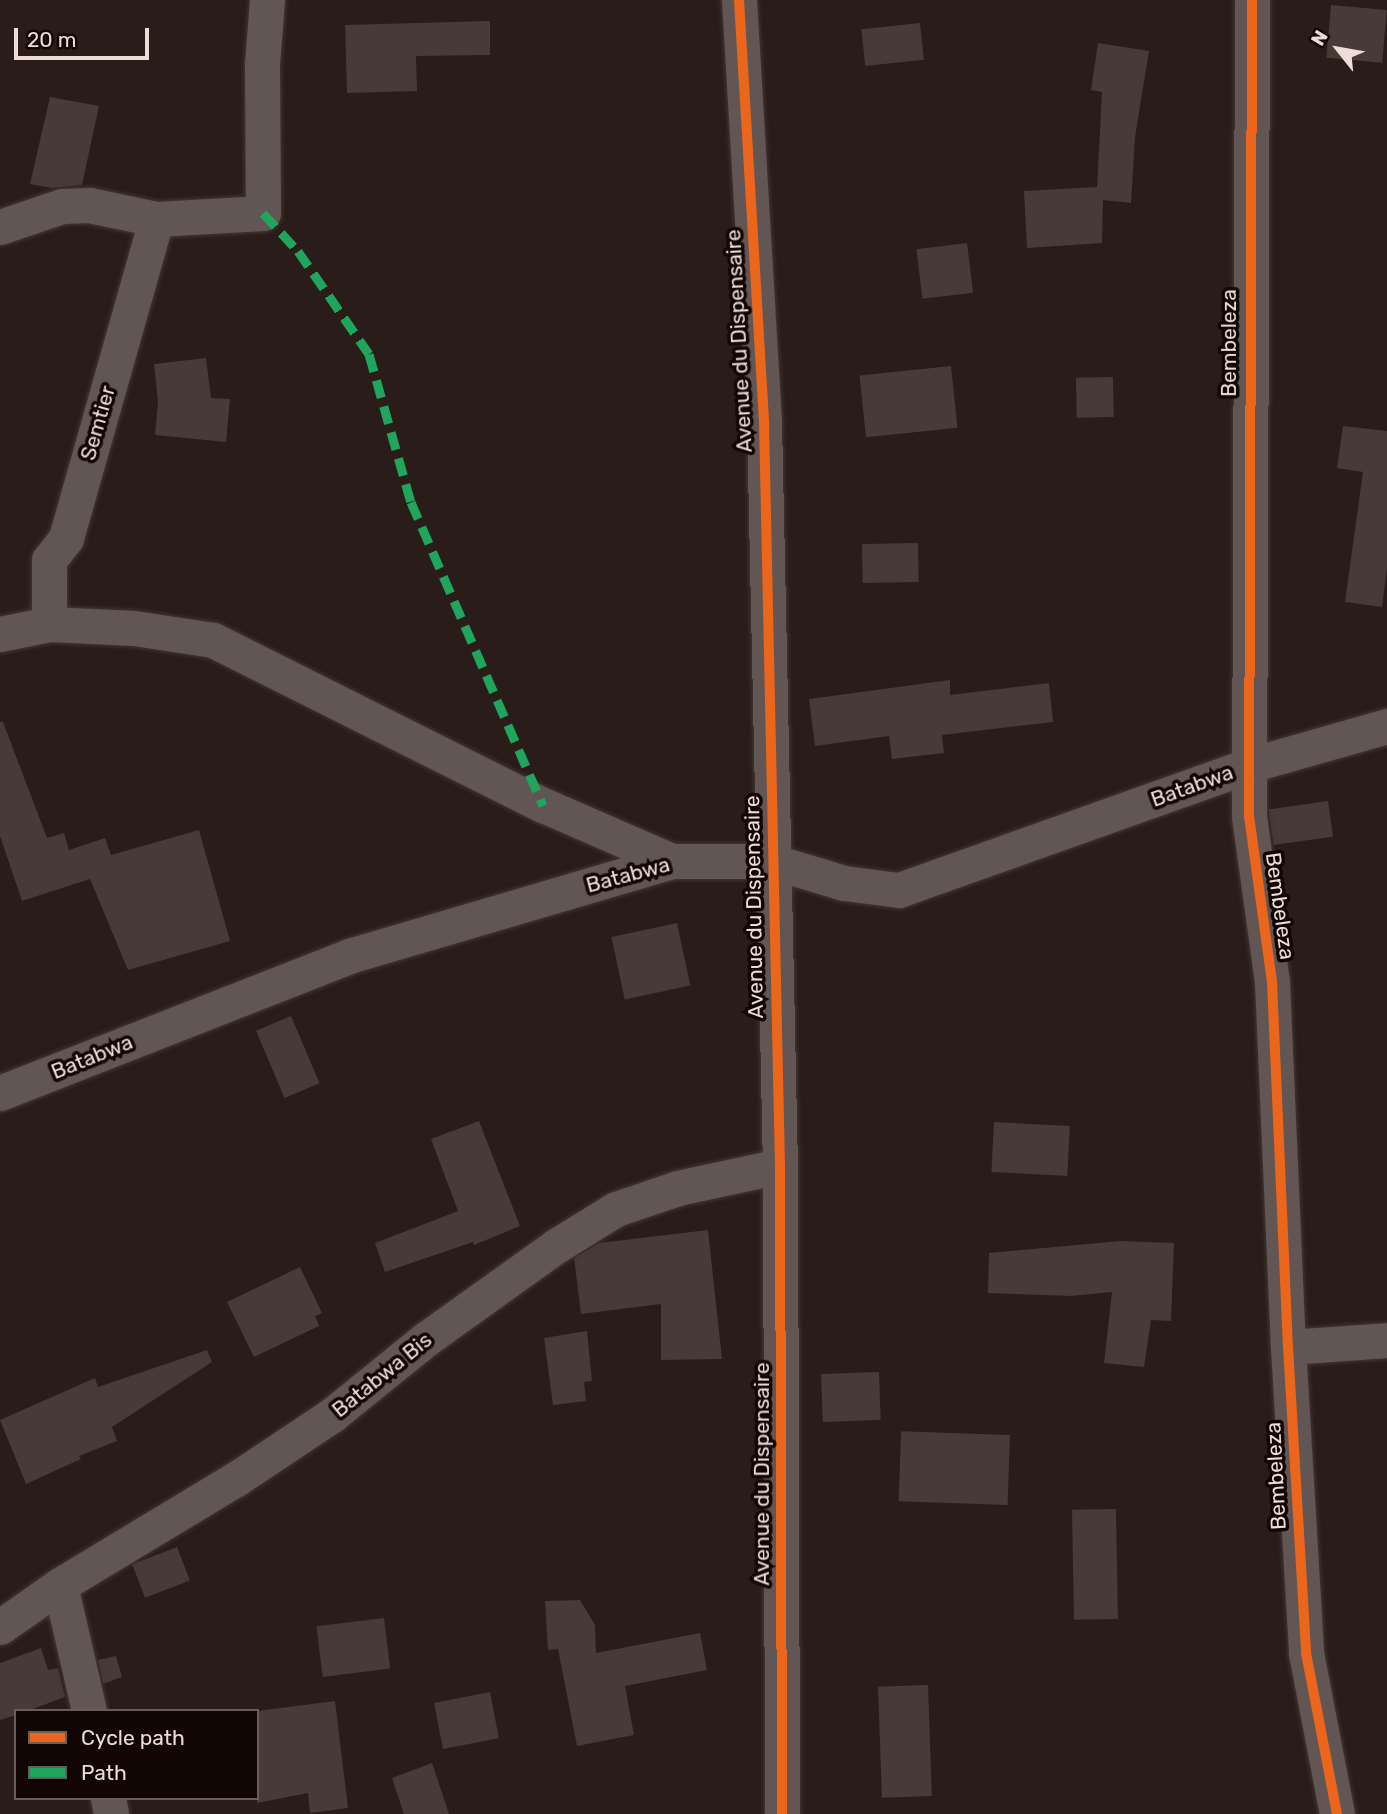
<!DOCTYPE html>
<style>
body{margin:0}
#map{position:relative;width:1387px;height:1814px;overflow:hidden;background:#2a1c18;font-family:Rubik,sans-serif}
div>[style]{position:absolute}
.building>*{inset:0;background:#473a37;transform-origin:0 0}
.roads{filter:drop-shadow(0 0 2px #423633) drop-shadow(0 0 2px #423633)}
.street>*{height:35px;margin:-17.5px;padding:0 17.5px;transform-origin:17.5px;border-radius:17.5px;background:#625654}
.quiet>*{height:9px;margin-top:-4.5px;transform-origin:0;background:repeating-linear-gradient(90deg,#20a55d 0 18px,transparent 0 27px)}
.cycleway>*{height:10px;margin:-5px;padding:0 5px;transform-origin:5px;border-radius:5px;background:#eb651d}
span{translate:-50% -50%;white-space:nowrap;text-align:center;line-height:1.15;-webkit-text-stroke:7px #110604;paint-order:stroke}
.street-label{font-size:21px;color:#efdcd7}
.legend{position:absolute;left:14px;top:1709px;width:245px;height:91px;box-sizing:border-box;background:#110604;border:2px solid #6a5c58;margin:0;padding:9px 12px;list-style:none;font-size:21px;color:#efdcd7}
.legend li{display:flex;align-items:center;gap:14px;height:35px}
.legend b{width:35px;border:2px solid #6a5c58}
.north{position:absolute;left:1303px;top:14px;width:70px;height:70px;-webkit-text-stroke:5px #110604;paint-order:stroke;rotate:301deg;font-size:19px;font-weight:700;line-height:28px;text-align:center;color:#efdcd7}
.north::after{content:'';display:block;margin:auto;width:24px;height:32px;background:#efdcd7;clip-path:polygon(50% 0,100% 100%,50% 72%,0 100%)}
.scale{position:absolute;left:14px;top:28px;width:135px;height:32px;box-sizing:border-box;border:4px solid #efdcd7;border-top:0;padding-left:9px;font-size:21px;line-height:24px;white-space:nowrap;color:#efdcd7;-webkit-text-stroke:5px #110604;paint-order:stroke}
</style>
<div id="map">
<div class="building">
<div style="left:1331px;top:5px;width:56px;height:53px;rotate:5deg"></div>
<div style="clip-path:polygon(490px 21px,490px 55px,416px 56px,417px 91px,347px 93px,345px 25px)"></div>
<div style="left:920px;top:23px;width:37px;height:59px;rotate:84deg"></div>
<div style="clip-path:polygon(1098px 43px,1149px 51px,1135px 137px,1131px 203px,1103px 200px,1102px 243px,1027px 248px,1024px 191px,1097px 187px,1102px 92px,1091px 90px)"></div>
<div style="clip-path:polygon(50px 97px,99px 106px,82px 185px,51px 188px,30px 184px)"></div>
<div style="left:967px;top:243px;width:50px;height:51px;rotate:83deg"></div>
<div style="clip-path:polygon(206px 358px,211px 398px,230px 399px,226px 442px,155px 435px,158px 402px,154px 364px)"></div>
<div style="left:951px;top:366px;width:62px;height:92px;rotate:84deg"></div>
<div style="left:1113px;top:377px;width:40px;height:37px;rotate:89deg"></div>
<div style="clip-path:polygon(1343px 426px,1387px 431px,1387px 569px,1382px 607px,1345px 602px,1363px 472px,1337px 468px)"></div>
<div style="left:918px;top:543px;width:39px;height:56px;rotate:89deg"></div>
<div style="clip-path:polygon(950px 680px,950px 695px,1049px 683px,1053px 722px,942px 735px,944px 753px,892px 759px,889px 736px,815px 746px,809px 699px)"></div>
<div style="clip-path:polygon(0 722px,3px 722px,47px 838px,64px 833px,69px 850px,105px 838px,111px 855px,199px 830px,230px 941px,128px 970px,90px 879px,22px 901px,0 836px)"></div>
<div style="left:1328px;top:801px;width:36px;height:60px;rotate:82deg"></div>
<div style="left:677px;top:923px;width:64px;height:67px;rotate:78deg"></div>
<div style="left:291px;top:1016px;width:73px;height:38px;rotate:67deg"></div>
<div style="clip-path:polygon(479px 1121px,520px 1226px,474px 1245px,473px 1242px,385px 1272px,375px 1243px,458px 1211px,431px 1139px)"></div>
<div style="left:994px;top:1122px;width:76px;height:50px;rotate:3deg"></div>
<div style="clip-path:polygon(708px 1230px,722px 1359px,661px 1360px,661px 1304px,581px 1314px,574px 1258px,599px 1243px)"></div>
<div style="clip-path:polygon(1121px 1241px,1174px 1243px,1171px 1321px,1151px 1320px,1144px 1367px,1104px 1363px,1112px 1292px,1071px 1296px,988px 1293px,989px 1253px)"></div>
<div style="clip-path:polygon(300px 1267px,322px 1313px,315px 1316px,319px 1326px,254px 1357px,227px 1302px)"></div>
<div style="clip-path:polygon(587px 1331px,592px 1381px,584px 1382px,586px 1401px,553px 1405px,544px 1338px)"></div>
<div style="clip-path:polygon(207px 1350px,212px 1362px,112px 1427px,117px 1441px,79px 1456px,81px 1459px,26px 1484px,0 1420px,95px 1378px,98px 1387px)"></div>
<div style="left:879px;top:1372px;width:48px;height:58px;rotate:88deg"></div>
<div style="left:1010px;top:1435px;width:70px;height:109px;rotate:92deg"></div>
<div style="left:1116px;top:1509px;width:110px;height:44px;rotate:89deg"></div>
<div style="left:177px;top:1547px;width:36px;height:48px;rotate:69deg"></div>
<div style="clip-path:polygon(580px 1600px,595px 1625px,596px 1653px,700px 1633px,707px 1670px,625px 1686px,634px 1735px,577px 1746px,558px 1649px,548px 1650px,545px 1601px)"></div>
<div style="left:384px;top:1618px;width:51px;height:68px;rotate:83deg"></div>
<div style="clip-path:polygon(41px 1648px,48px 1670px,58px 1668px,65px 1697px,27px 1711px,16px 1711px,16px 1715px,0 1720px,0 1663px)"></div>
<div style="clip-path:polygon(116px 1656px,122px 1677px,103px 1684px,98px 1660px)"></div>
<div style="left:928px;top:1685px;width:111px;height:50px;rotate:88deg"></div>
<div style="left:490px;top:1692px;width:47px;height:57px;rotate:79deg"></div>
<div style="clip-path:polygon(335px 1701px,348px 1808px,310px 1813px,308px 1793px,257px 1803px,257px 1711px)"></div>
<div style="clip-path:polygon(432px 1763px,449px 1814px,404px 1814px,392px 1778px)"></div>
</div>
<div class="roads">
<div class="street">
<div style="left:739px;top:0;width:423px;rotate:86.6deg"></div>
<div style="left:764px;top:422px;width:744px;rotate:88.77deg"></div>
<div style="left:780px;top:1166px;width:648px;rotate:89.82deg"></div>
<div style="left:1252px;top:0;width:816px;rotate:90.21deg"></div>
<div style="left:1249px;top:816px;width:168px;rotate:82.1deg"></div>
<div style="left:1272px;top:982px;width:365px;rotate:87.5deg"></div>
<div style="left:1288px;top:1347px;width:307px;rotate:86.6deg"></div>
<div style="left:1306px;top:1653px;width:164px;rotate:79.1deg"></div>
<div style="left:0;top:227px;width:65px;rotate:-18.7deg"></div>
<div style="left:62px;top:206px;width:27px;rotate:-2deg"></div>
<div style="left:89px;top:205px;width:68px;rotate:11.8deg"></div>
<div style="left:156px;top:219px;width:107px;rotate:-3.2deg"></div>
<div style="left:263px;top:213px;width:149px;rotate:-90.4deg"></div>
<div style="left:262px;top:64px;width:64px;rotate:-85.5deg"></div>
<div style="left:49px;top:624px;width:64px;rotate:-90deg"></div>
<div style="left:49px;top:560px;width:28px;rotate:-52deg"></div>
<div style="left:66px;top:538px;width:331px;rotate:-74.2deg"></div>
<div style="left:0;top:634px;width:50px;rotate:-11.5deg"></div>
<div style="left:49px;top:624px;width:85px;rotate:2.7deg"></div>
<div style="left:134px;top:628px;width:80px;rotate:8.6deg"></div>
<div style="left:213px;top:640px;width:369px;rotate:26.6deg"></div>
<div style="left:543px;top:805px;width:141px;rotate:23.5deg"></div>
<div style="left:0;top:1093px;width:375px;rotate:-21.4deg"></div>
<div style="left:349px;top:956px;width:337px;rotate:-16.4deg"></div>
<div style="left:672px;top:861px;width:99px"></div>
<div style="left:771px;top:861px;width:76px;rotate:16.8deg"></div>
<div style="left:844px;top:883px;width:55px;rotate:7.3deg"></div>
<div style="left:899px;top:890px;width:373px;rotate:-19.6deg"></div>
<div style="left:1250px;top:765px;width:142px;rotate:-15.9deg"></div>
<div style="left:1288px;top:1347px;width:99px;rotate:-4deg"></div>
<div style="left:60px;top:1585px;width:129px;rotate:77deg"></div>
<div style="left:0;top:1627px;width:73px;rotate:-35deg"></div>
<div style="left:60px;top:1585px;width:205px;rotate:-31.1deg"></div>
<div style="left:236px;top:1479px;width:115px;rotate:-33.7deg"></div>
<div style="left:332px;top:1415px;width:121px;rotate:-39deg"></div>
<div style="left:426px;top:1339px;width:160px;rotate:-35.6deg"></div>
<div style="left:556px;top:1246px;width:70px;rotate:-31.7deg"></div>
<div style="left:616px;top:1209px;width:65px;rotate:-18.7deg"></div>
<div style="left:678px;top:1188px;width:104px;rotate:-12.2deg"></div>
<div style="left:108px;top:1798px;width:16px;rotate:79deg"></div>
</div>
</div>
<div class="quiet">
<div style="left:263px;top:213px;width:52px;rotate:47.4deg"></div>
<div style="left:298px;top:251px;width:125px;rotate:55.4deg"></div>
<div style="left:369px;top:354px;width:154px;rotate:74.2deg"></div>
<div style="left:411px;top:502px;width:331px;rotate:66.5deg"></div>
</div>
<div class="cycleway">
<div style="left:739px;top:0;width:423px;rotate:86.6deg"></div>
<div style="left:764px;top:422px;width:744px;rotate:88.77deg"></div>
<div style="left:780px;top:1166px;width:648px;rotate:89.82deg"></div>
<div style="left:1252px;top:0;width:816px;rotate:90.21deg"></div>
<div style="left:1249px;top:816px;width:168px;rotate:82.1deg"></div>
<div style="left:1272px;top:982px;width:365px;rotate:87.5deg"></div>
<div style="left:1288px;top:1347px;width:307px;rotate:86.6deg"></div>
<div style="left:1306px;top:1653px;width:164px;rotate:79.1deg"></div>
</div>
<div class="street-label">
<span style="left:739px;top:341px;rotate:-93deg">Avenue du Dispensaire</span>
<span style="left:1229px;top:343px;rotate:-90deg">Bembeleza</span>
<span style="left:98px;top:423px;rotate:-74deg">Semtier</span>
<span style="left:1192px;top:786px;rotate:-20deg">Batabwa</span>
<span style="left:628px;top:875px;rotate:-15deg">Batabwa</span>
<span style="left:1280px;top:906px;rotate:82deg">Bembeleza</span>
<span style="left:754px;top:907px;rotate:-91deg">Avenue du Dispensaire</span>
<span style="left:92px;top:1057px;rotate:-22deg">Batabwa</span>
<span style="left:382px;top:1375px;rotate:-39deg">Batabwa Bis</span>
<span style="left:762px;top:1474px;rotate:-90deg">Avenue du Dispensaire</span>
<span style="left:1276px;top:1476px;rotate:-93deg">Bembeleza</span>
</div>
<ul class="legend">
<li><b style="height:9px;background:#eb651d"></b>Cycle path</li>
<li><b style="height:9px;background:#20a55d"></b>Path</li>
</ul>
<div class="north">N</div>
<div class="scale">20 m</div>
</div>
